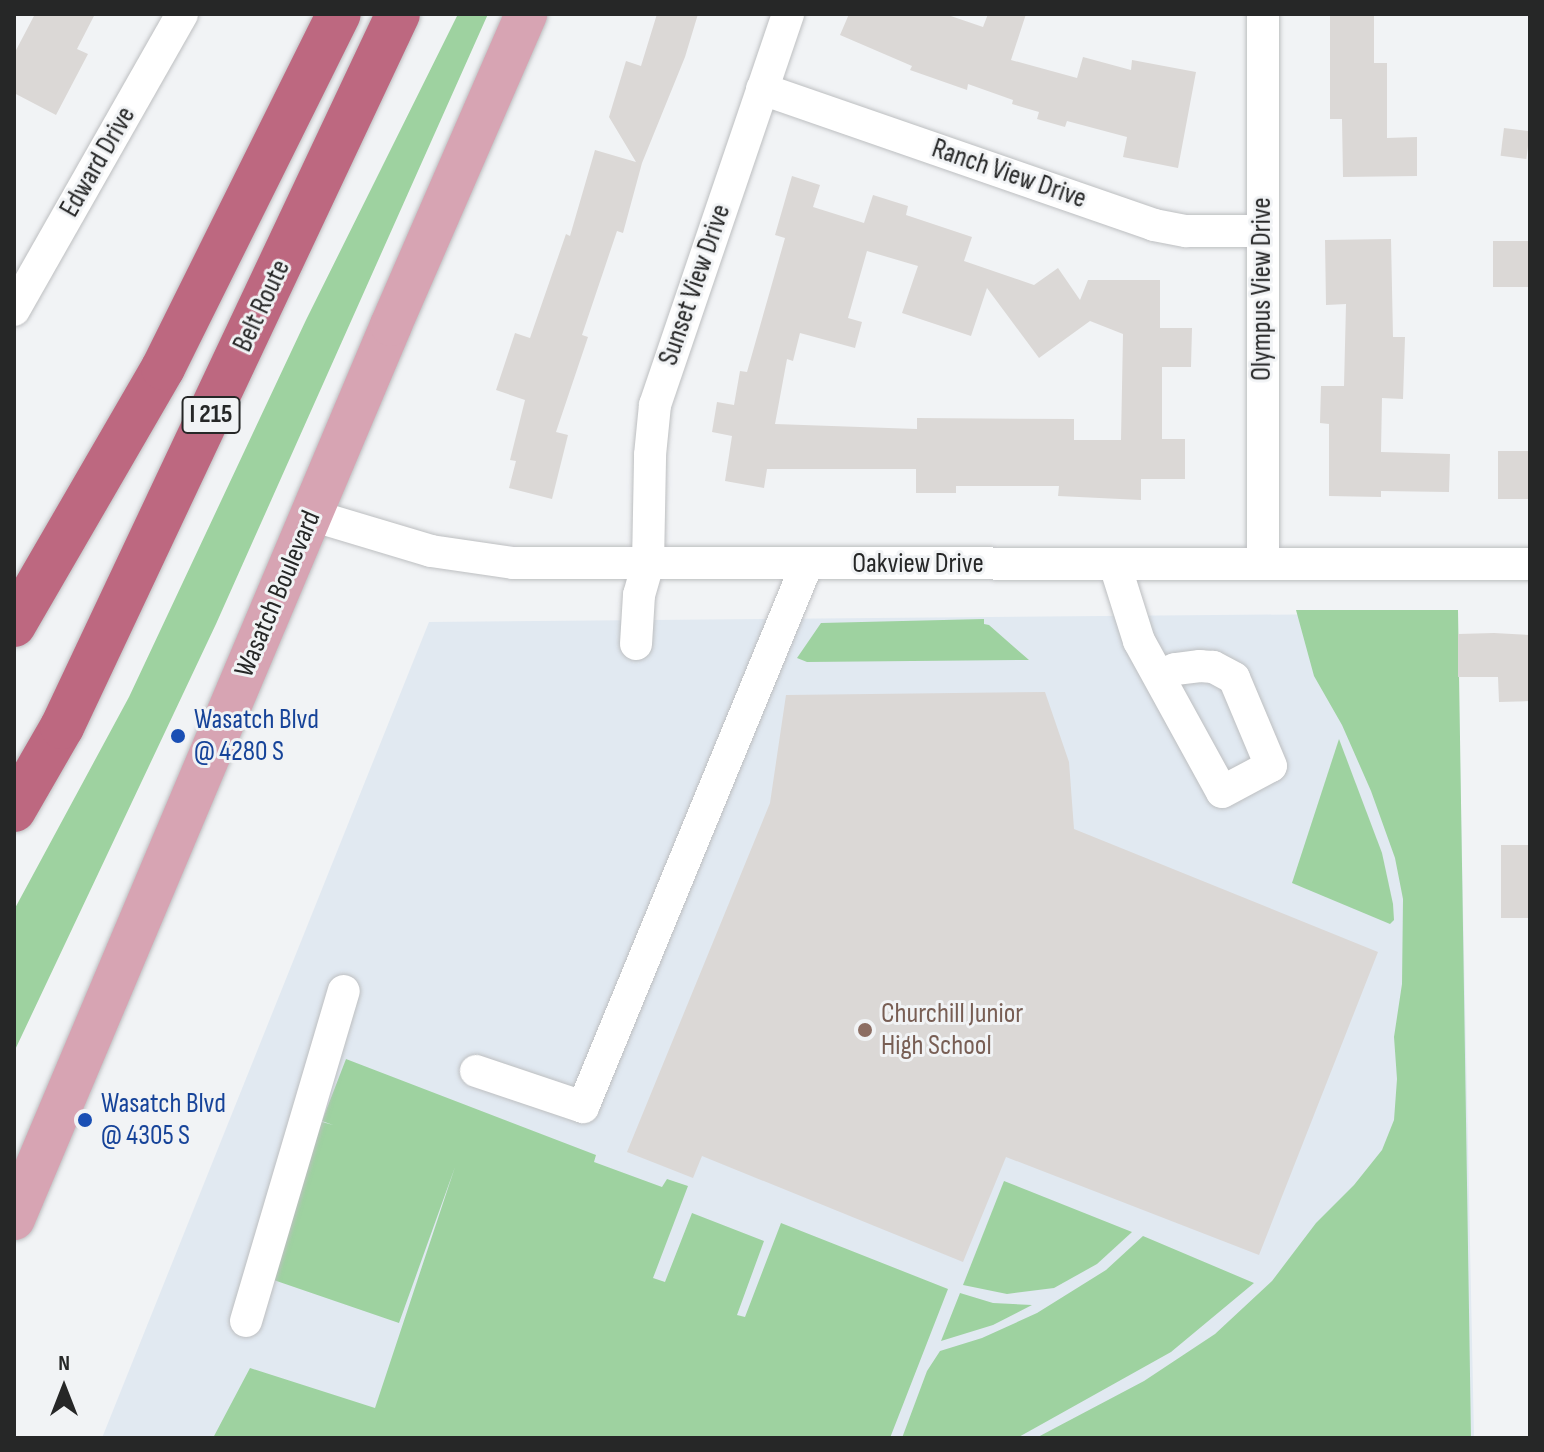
<!DOCTYPE html>
<style>
body{margin:0}
#map{position:relative;width:1544px;height:1452px;overflow:hidden;background:#f1f3f5;font-family:"Sofia Sans Condensed",sans-serif}
div>[style]{position:absolute}
.built>*{inset:0;background:#e1e9f1}
.green>*{inset:0;background:#9ed2a0}
.building>*{inset:0;background:#dbd8d6;transform-origin:0 0}
.roads{filter:drop-shadow(0 0 2px #bdbfc1) drop-shadow(0 0 2px #bdbfc1)}
.minor>*{height:32px;margin:-16px;padding:0 16px;transform-origin:16px;border-radius:16px;background:#fff}
.major>*{height:42px;margin:-21px;padding:0 21px;transform-origin:21px;border-radius:21px;background:#d7a4b3}
.highway>*{height:44px;margin:-22px;padding:0 22px;transform-origin:22px;border-radius:22px;background:#bd6880}
.dots>*{width:22px;height:22px;translate:-50% -50%;box-sizing:border-box;border:4px solid #f1f3f5;border-radius:50%}
span{translate:-50% -50%;white-space:nowrap;text-align:center;line-height:1.15;-webkit-text-stroke:6px #f1f3f5;paint-order:stroke}
.shield-label span{padding:2px 6px;background:#f1f3f5;border:2px solid;border-radius:6px;-webkit-text-stroke-width:0}
.shield-label{font-size:26px;color:#262727;font-weight:700}
.street-label{font-size:28px;color:#262727}
.transit-label{font-size:28px;color:#164399}
.left{translate:0 -50%;text-align:left}
.education-label{font-size:28px;color:#785e54}
.frame{position:absolute;inset:0;border:16px solid #262727;pointer-events:none}
.north{position:absolute;left:24px;top:1348px;width:80px;height:80px;-webkit-text-stroke:6px #f1f3f5;paint-order:stroke;rotate:0deg;font-size:22px;font-weight:700;line-height:32px;text-align:center;color:#262727}
.north::after{content:'';display:block;margin:auto;width:28px;height:36px;background:#262727;clip-path:polygon(50% 0,100% 100%,50% 72%,0 100%)}
</style>
<div id="map">
<div class="built">
<div style="clip-path:polygon(1457px 613px,1474px 1438px,102px 1438px,429px 622px)"></div>
</div>
<div class="green">
<div style="clip-path:polygon(458px 14px,488px 14px,216px 624px,14px 1052px,14px 910px,129px 697px,306px 320px)"></div>
<div style="clip-path:polygon(1296px 610px,1458px 610px,1471px 1438px,1036px 1438px,1144px 1381px,1215px 1334px,1272px 1281px,1316px 1223px,1354px 1185px,1382px 1150px,1394px 1120px,1397px 1079px,1394px 1037px,1402px 984px,1403px 899px,1395px 858px,1371px 791px,1342px 725px,1314px 676px)"></div>
<div style="clip-path:polygon(984px 619px,984px 624px,989px 625px,1029px 660px,807px 662px,797px 658px,821px 623px)"></div>
<div style="clip-path:polygon(1339px 739px,1382px 853px,1393px 904px,1394px 920px,1390px 924px,1292px 883px)"></div>
<div style="clip-path:polygon(346px 1059px,596px 1155px,594px 1162px,662px 1187px,667px 1179px,688px 1186px,653px 1278px,665px 1282px,692px 1213px,764px 1241px,737px 1315px,745px 1317px,781px 1223px,948px 1289px,890px 1438px,213px 1438px,250px 1368px,375px 1408px,455px 1167px,399px 1323px,262px 1276px,315px 1120px,333px 1125px,322px 1121px)"></div>
<div style="clip-path:polygon(1004px 1181px,1132px 1232px,1097px 1264px,1054px 1288px,1007px 1294px,963px 1285px)"></div>
<div style="clip-path:polygon(1143px 1236px,1254px 1283px,1171px 1352px,1017px 1438px,902px 1438px,927px 1371px,940px 1351px,982px 1338px,1037px 1313px,1106px 1270px)"></div>
<div style="clip-path:polygon(960px 1293px,993px 1303px,1032px 1305px,993px 1325px,941px 1341px)"></div>
</div>
<div class="building">
<div style="clip-path:polygon(35px 14px,95px 14px,77px 49px,88px 54px,56px 115px,14px 93px,14px 54px)"></div>
<div style="clip-path:polygon(657px 14px,698px 14px,685px 57px,642px 163px,623px 233px,617px 231px,582px 335px,588px 337px,556px 432px,568px 435px,552px 499px,509px 488px,516px 461px,510px 460px,525px 400px,496px 390px,515px 333px,530px 338px,566px 234px,570px 236px,595px 150px,636px 162px,609px 117px,626px 61px,641px 66px)"></div>
<div style="clip-path:polygon(849px 14px,945px 14px,983px 27px,988px 14px,1026px 14px,1011px 60px,1077px 78px,1083px 57px,1131px 70px,1132px 60px,1196px 72px,1178px 168px,1123px 157px,1127px 137px,1067px 121px,1065px 127px,1037px 119px,1039px 112px,1012px 104px,1013px 100px,968px 84px,967px 90px,910px 70px,912px 66px,840px 35px)"></div>
<div style="clip-path:polygon(1330px 14px,1374px 14px,1374px 63px,1387px 63px,1387px 138px,1417px 137px,1417px 176px,1343px 177px,1342px 119px,1330px 119px)"></div>
<div style="left:1504px;top:128px;width:26px;height:28px;rotate:7deg"></div>
<div style="clip-path:polygon(evenodd,792px 176px,820px 185px,813px 207px,864px 223px,873px 195px,908px 206px,906px 215px,972px 237px,964px 261px,1034px 285px,1058px 268px,1080px 300px,1088px 280px,1160px 280px,1160px 328px,1192px 328px,1191px 367px,1162px 367px,1162px 439px,1185px 439px,1185px 479px,1141px 479px,1141px 500px,1058px 496px,1059px 486px,956px 486px,956px 493px,916px 493px,916px 469px,767px 469px,764px 488px,725px 481px,732px 436px,712px 432px,717px 402px,734px 405px,740px 371px,747px 372px,785px 238px,775px 235px,792px 176px,867px 251px,918px 266px,902px 313px,971px 336px,987px 288px,1039px 358px,1090px 321px,1123px 334px,1121px 440px,1074px 440px,1074px 419px,917px 418px,917px 429px,775px 424px,787px 359px,793px 361px,800px 333px,855px 348px,862px 322px,848px 318px,867px 251px)"></div>
<div style="clip-path:polygon(1391px 239px,1393px 337px,1405px 337px,1403px 399px,1382px 398px,1381px 452px,1450px 454px,1449px 492px,1381px 491px,1381px 497px,1329px 496px,1329px 424px,1320px 423px,1321px 386px,1344px 386px,1346px 304px,1326px 305px,1325px 240px)"></div>
<div style="left:1493px;top:241px;width:37px;height:46px"></div>
<div style="left:1498px;top:451px;width:32px;height:48px"></div>
<div style="clip-path:polygon(1494px 633px,1530px 635px,1530px 701px,1499px 702px,1498px 677px,1458px 677px,1458px 634px)"></div>
<div style="clip-path:polygon(1045px 692px,1069px 762px,1074px 829px,1378px 952px,1259px 1255px,1006px 1157px,963px 1262px,702px 1156px,693px 1178px,627px 1152px,770px 803px,786px 695px)"></div>
<div style="left:1530px;top:845px;width:73px;height:29px;rotate:90deg"></div>
</div>
<div class="roads">
<div class="minor">
<div style="left:1263px;top:14px;width:550px;rotate:90deg"></div>
<div style="left:762px;top:89px;width:415px;rotate:19.1deg"></div>
<div style="left:1154px;top:225px;width:33px;rotate:11deg"></div>
<div style="left:1186px;top:231px;width:76px"></div>
<div style="left:14px;top:310px;width:340px;rotate:-60.4deg"></div>
<div style="left:311px;top:515px;width:125px;rotate:16.7deg"></div>
<div style="left:431px;top:551px;width:83px;rotate:8.3deg"></div>
<div style="left:513px;top:563px;width:1017px;rotate:0.06deg"></div>
<div style="left:1115px;top:565px;width:80px;rotate:72.5deg"></div>
<div style="left:1139px;top:641px;width:172px;rotate:61.2deg"></div>
<div style="left:1222px;top:792px;width:55px;rotate:-28deg"></div>
<div style="left:1271px;top:766px;width:95px;rotate:-112.8deg"></div>
<div style="left:1234px;top:678px;width:24px;rotate:-152deg"></div>
<div style="left:1213px;top:667px;width:13px;rotate:-176deg"></div>
<div style="left:1200px;top:666px;width:25px;rotate:173deg"></div>
<div style="left:1175px;top:669px;width:17px;rotate:155deg"></div>
<div style="left:636px;top:644px;width:49px;rotate:-86.5deg"></div>
<div style="left:639px;top:595px;width:32px;rotate:-74deg"></div>
<div style="left:648px;top:564px;width:109px;rotate:-88.9deg"></div>
<div style="left:650px;top:455px;width:50px;rotate:-84.3deg"></div>
<div style="left:655px;top:405px;width:413px;rotate:-71.2deg"></div>
<div style="left:476px;top:1071px;width:113px;rotate:18.6deg"></div>
<div style="left:583px;top:1107px;width:587px;rotate:-67.58deg"></div>
<div style="left:246px;top:1321px;width:344px;rotate:-73.5deg"></div>
</div>
<div class="major">
<div style="left:14px;top:1219px;width:970px;rotate:-67.13deg"></div>
<div style="left:391px;top:325px;width:339px;rotate:-66.5deg"></div>
</div>
<div class="highway">
<div style="left:14px;top:625px;width:297px;rotate:-59.9deg"></div>
<div style="left:163px;top:368px;width:395px;rotate:-63.6deg"></div>
<div style="left:14px;top:810px;width:96px;rotate:-60deg"></div>
<div style="left:62px;top:727px;width:788px;rotate:-64.77deg"></div>
</div>
</div>
<div class="dots">
<div style="left:178px;top:736px;background:#1a4fb4"></div>
<div style="left:865px;top:1030px;background:#8d6e63"></div>
<div style="left:85px;top:1120px;background:#1a4fb4"></div>
</div>
<div class="shield-label">
<span style="left:211px;top:415px">I 215</span>
</div>
<div class="street-label">
<span style="left:98px;top:162px;rotate:-60deg">Edward Drive</span>
<span style="left:1009px;top:174px;rotate:19deg">Ranch View Drive</span>
<span style="left:695px;top:285px;rotate:-71deg">Sunset View Drive</span>
<span style="left:1262px;top:289px;rotate:-90deg">Olympus View Drive</span>
<span style="left:262px;top:306px;rotate:-65deg">Belt Route</span>
<span style="left:918px;top:564px">Oakview Drive</span>
<span style="left:278px;top:594px;rotate:-67deg">Wasatch Boulevard</span>
</div>
<div class="transit-label">
<span class="left" style="left:194px;top:736px">Wasatch Blvd<br>@ 4280 S</span>
<span class="left" style="left:101px;top:1120px">Wasatch Blvd<br>@ 4305 S</span>
</div>
<div class="education-label">
<span class="left" style="left:881px;top:1030px">Churchill Junior<br>High School</span>
</div>
<div class="frame"></div>
<div class="north">N</div>
</div>
